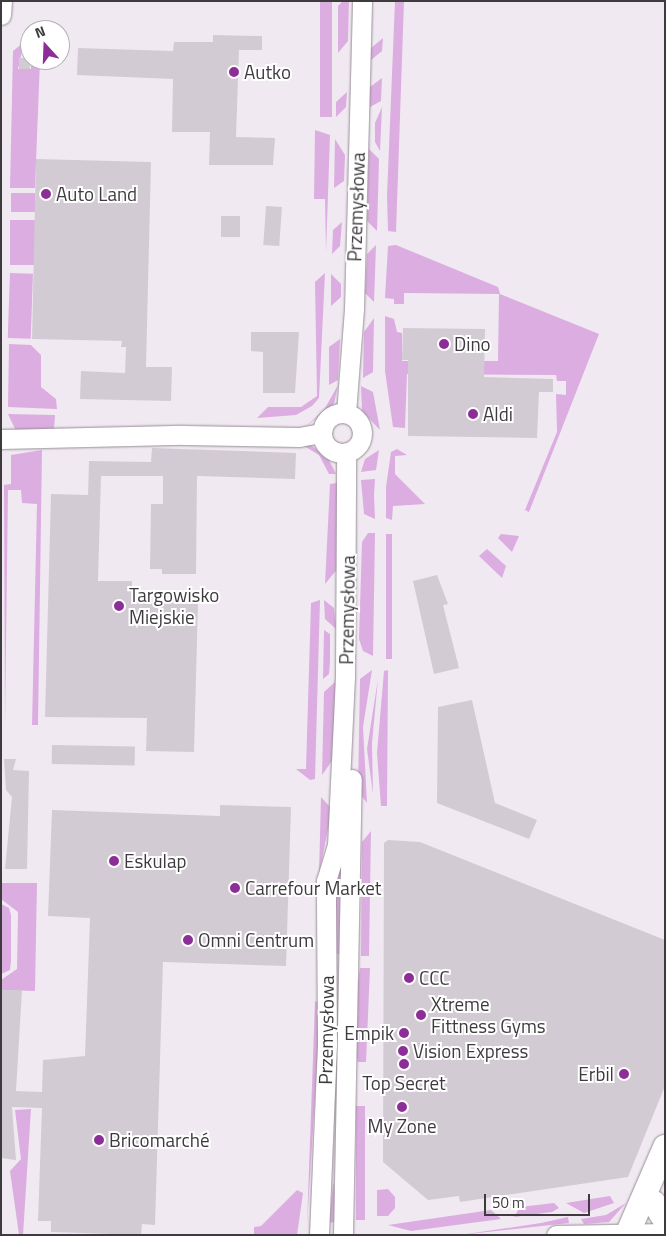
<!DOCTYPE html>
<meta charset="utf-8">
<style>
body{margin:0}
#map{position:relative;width:666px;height:1236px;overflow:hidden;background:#f1e9f2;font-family:"Titillium Web",sans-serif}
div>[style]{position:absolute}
.green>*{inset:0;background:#dcade0;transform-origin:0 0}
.building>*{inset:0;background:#d3cbd4;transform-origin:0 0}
.roads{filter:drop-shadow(0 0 1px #968e96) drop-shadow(0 0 1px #968e96)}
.minor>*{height:19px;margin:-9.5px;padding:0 9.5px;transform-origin:9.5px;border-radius:9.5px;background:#fff}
.minor>.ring{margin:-9.5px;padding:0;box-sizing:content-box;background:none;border:19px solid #fff;border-radius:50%}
.major>*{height:24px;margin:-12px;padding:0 12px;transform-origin:12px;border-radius:12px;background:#fff}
.dots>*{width:14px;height:14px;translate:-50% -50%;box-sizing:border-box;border:2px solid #fff;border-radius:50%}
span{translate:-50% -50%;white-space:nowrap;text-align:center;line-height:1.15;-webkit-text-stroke:4px #fff;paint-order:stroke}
.poi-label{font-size:19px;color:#3e3b3e}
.left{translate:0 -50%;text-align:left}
.right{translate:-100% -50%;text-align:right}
.street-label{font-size:19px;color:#3e3b3e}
.frame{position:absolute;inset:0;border:2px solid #3e3b3e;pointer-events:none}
.north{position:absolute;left:20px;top:20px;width:50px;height:50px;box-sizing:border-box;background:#fff;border:1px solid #b2b1b2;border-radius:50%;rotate:340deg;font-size:14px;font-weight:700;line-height:20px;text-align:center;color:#3e3b3e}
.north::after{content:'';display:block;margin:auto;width:18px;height:22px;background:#8d2e98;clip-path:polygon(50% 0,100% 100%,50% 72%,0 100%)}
.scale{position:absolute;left:484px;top:1194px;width:106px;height:22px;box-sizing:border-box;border:2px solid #3e3b3e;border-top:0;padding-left:6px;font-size:15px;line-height:18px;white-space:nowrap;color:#3e3b3e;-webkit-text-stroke:4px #fff;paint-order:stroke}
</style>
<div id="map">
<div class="green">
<div style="left:320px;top:1px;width:12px;height:116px"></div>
<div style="clip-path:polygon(343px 1px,349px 1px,348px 41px,338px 53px,338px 6px)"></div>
<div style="clip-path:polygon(395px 1px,404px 1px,396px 232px,388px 231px,387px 196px)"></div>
<div style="clip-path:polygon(383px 38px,382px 51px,371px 60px,371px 48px)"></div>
<div style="clip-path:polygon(24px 42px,18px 69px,31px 69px,31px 60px,40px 60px,35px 188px,10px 188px,13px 51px)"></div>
<div style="clip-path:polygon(382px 78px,381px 101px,370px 107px,370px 87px)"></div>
<div style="clip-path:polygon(347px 92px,346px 107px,336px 117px,336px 102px)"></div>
<div style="clip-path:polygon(382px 107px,380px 151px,375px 142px,375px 123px)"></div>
<div style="clip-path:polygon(315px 130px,330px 135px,326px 253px,325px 199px,314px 199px)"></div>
<div style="clip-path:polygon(335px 139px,345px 155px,344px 181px,334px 188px)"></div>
<div style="clip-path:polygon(369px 149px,379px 159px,377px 231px,367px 221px)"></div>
<div style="left:11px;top:193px;width:24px;height:19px"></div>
<div style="left:10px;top:220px;width:25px;height:45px"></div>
<div style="clip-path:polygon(342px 222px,340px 246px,332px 254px,333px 230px)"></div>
<div style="clip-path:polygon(376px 245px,374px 302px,365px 293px,367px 254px)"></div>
<div style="clip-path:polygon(396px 245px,498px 287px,500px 294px,599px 334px,529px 512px,525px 510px,557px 432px,556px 394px,566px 395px,566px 381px,557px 381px,556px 375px,407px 374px,405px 428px,393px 427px,385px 371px,385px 316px,394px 319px,397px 332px,402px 333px,402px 361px,498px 361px,499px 294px,404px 293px,404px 304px,394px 304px,394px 299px,385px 298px,388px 246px)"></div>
<div style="left:10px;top:273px;width:23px;height:65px;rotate:2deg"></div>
<div style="clip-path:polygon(325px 273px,319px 398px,312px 406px,296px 415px,257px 418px,268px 407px,301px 407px,317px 396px,315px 282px)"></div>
<div style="clip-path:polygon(331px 274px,341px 284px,341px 297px,331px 306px)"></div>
<div style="clip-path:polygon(374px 318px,373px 372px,363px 378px,364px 332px)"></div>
<div style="clip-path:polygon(340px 339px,338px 380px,329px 385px,329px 347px)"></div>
<div style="clip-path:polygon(9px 344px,31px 345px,41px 355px,41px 387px,56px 399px,57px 409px,8px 407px)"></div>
<div style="clip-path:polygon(338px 385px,334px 404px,304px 428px,324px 410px)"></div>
<div style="clip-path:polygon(361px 386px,373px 392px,380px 430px,362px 411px)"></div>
<div style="clip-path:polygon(8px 414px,55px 415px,54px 429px,16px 431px)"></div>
<div style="clip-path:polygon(311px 445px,328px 458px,336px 474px,329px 474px,319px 455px,304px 446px)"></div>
<div style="clip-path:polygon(397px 449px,407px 455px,395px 456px,395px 474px,425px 504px,393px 506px,392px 520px,386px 518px,386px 487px,391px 452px)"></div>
<div style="clip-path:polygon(42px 450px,38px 725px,32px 725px,37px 504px,22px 503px,21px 490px,8px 490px,5px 725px,4px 485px,11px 484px,11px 455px)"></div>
<div style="clip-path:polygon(379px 450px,376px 470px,361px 472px,365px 459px)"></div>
<div style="clip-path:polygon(375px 479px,374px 495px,375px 519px,364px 514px,361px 480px)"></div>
<div style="clip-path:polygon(337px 483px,339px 567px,325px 584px,330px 484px)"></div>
<div style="clip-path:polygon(368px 533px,375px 533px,373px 656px,363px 651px,359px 639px,362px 542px)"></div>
<div style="left:386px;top:534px;width:6px;height:125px"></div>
<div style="clip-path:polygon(501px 534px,519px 536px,512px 552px,498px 538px)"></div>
<div style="clip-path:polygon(487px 549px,506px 566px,502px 578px,479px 556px)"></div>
<div style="clip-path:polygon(320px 600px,315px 779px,310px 780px,296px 769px,306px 769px,311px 603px)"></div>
<div style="clip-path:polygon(324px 600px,334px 608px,336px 629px,325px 619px)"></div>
<div style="clip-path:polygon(324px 630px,330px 634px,330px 661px,329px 674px,323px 679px)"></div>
<div style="clip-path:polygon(372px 670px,363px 727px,367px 803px,358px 791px,360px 679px)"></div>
<div style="clip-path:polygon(388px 670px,387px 806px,381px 806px,377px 753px,384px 671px)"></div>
<div style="clip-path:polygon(378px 679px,372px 743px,373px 794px,367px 749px)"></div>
<div style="clip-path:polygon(335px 682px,334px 758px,322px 775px,324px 692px)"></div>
<div style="clip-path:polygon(321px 797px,332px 809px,319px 874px)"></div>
<div style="clip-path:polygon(371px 831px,369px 956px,361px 956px,362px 842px)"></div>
<div style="clip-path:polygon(341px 845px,344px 954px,331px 954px)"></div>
<div style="clip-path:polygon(1px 883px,37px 883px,35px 991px,1px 990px,1px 980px,17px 969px,18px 912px,1px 899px)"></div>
<div style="clip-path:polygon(1px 904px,9px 908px,11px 915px,11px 961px,10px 970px,1px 974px)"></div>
<div style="clip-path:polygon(360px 968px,370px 968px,366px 1062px,358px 1062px,351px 1033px)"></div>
<div style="clip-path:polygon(315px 1001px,320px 1003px,323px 1036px,317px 1064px,307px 1225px)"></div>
<div style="left:356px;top:1106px;width:9px;height:114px"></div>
<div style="clip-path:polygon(31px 1109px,23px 1235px,19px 1235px,10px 1171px,21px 1159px,15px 1110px)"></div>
<div style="clip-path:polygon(334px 1183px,336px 1222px,329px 1223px,333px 1185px)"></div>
<div style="clip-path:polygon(388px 1189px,395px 1197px,395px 1208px,388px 1216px,377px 1216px,377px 1190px)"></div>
<div style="clip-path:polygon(297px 1190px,303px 1193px,297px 1235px,254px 1235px,254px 1227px,261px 1226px)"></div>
<div style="clip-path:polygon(610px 1196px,614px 1203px,584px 1213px,566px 1203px)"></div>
<div style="clip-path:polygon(554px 1203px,559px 1208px,552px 1212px,514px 1217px,520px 1207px)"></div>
<div style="clip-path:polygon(626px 1203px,609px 1222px,584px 1224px,581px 1219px,606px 1215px)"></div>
<div style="clip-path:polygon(491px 1210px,501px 1219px,411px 1231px,388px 1225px)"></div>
<div style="clip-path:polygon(568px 1217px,569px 1223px,460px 1235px,541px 1223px)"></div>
</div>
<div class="building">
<div style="clip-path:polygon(213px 35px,262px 36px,262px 50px,239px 50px,236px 137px,275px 138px,273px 165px,209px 165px,210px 132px,172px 132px,173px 79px,77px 75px,78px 48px,173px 51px,174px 42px,213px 42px)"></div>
<div style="left:19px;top:58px;width:11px;height:11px"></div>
<div style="clip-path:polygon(36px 159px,151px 162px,146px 367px,172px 367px,171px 401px,80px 399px,81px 371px,125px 373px,126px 347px,121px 347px,122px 341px,32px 339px)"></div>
<div style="left:266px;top:206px;width:16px;height:39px;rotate:4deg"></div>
<div style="left:221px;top:216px;width:19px;height:21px"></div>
<div style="clip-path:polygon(403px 328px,485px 329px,484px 377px,553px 379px,553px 392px,539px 392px,537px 438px,408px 436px,408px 360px,402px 360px)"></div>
<div style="clip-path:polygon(251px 332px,299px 332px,295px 393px,263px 393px,263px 352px,251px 351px)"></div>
<div style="clip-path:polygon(152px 448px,296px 453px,295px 479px,197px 476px,196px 574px,162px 574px,162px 569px,150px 569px,151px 504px,163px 504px,163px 476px,101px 476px,98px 581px,132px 581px,132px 602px,198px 603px,194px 752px,146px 751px,147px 718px,45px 717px,51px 494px,88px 495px,89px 461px,151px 462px)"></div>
<div style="clip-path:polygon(437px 575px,448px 604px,443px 605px,459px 668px,434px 674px,413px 581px)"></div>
<div style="clip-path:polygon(472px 700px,495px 803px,537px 820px,529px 839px,437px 803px,438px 707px)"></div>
<div style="left:52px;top:745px;width:83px;height:19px;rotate:1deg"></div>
<div style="clip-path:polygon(4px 759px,16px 759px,13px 770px,29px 771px,27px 869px,5px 869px,12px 797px,6px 790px)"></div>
<div style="clip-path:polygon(220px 805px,291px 807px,286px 966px,163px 962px,155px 1225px,142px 1224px,141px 1235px,51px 1232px,51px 1221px,38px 1221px,42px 1108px,12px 1107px,16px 1160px,1px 1158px,1px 990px,22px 990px,16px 1091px,42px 1092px,43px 1060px,85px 1056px,90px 918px,48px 916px,52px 810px,220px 816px)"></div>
<div style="clip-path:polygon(388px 840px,420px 842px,665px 940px,665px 1086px,628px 1177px,460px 1202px,459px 1196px,428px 1200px,383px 1162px,384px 843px)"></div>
</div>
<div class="roads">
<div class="minor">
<div style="left:1px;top:15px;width:14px;rotate:-86deg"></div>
<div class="ring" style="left:322px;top:413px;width:21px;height:21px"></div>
<div style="left:346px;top:413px;width:104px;rotate:-85.6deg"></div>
<div style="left:354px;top:309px;width:308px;rotate:-88.5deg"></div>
<div style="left:1px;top:439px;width:183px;rotate:-1.3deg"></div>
<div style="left:184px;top:435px;width:115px;rotate:1deg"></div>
<div style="left:299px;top:437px;width:22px;rotate:-10deg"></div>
<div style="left:319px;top:1235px;width:191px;rotate:-87.6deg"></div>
<div style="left:327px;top:1044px;width:163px;rotate:-90.4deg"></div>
<div style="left:326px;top:881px;width:37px;rotate:-73deg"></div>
<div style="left:337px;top:846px;width:170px;rotate:-87.3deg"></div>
<div style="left:345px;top:676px;width:223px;rotate:-89.7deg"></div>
<div style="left:343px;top:1235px;width:456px;rotate:-88.9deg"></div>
<div style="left:556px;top:1235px;width:109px;rotate:-1.1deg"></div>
</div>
<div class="major">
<div style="left:654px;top:1203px;width:20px;rotate:57deg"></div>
<div style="left:627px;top:1235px;width:96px;rotate:-66.6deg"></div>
</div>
</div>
<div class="dots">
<div style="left:234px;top:72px;background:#8d2e98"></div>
<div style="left:46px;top:194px;background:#8d2e98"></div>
<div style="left:444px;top:344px;background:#8d2e98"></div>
<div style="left:473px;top:414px;background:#8d2e98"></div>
<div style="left:119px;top:606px;background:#8d2e98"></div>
<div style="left:114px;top:861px;background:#8d2e98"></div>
<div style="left:235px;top:888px;background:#8d2e98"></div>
<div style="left:188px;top:940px;background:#8d2e98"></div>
<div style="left:409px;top:978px;background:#8d2e98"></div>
<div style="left:421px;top:1015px;background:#8d2e98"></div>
<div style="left:404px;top:1033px;background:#8d2e98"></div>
<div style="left:403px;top:1051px;background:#8d2e98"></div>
<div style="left:404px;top:1064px;background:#8d2e98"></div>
<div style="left:624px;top:1074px;background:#8d2e98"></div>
<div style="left:402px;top:1107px;background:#8d2e98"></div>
<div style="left:99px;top:1140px;background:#8d2e98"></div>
</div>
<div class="poi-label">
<span class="left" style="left:244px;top:72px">Autko</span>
<span class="left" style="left:56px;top:194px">Auto Land</span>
<span class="left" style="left:454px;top:344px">Dino</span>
<span class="left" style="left:483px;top:414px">Aldi</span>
<span class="left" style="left:129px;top:606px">Targowisko<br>Miejskie</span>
<span class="left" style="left:124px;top:861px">Eskulap</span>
<span class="left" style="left:245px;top:888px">Carrefour Market</span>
<span class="left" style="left:198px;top:940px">Omni Centrum</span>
<span class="left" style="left:419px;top:978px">CCC</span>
<span class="left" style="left:431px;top:1015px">Xtreme<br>Fittness Gyms</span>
<span class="right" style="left:394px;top:1033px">Empik</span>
<span class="left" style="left:413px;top:1051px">Vision Express</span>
<span class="right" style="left:614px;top:1074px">Erbil</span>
<span style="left:404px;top:1083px">Top Secret</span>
<span style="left:402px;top:1126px">My Zone</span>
<span class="left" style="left:109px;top:1140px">Bricomarché</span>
</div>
<div class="street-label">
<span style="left:356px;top:207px;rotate:-88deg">Przemysłowa</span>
<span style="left:347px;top:610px;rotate:-89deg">Przemysłowa</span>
<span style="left:326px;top:1030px;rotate:-89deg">Przemysłowa</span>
</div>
<div class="frame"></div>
<div class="north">N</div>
<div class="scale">50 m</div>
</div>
